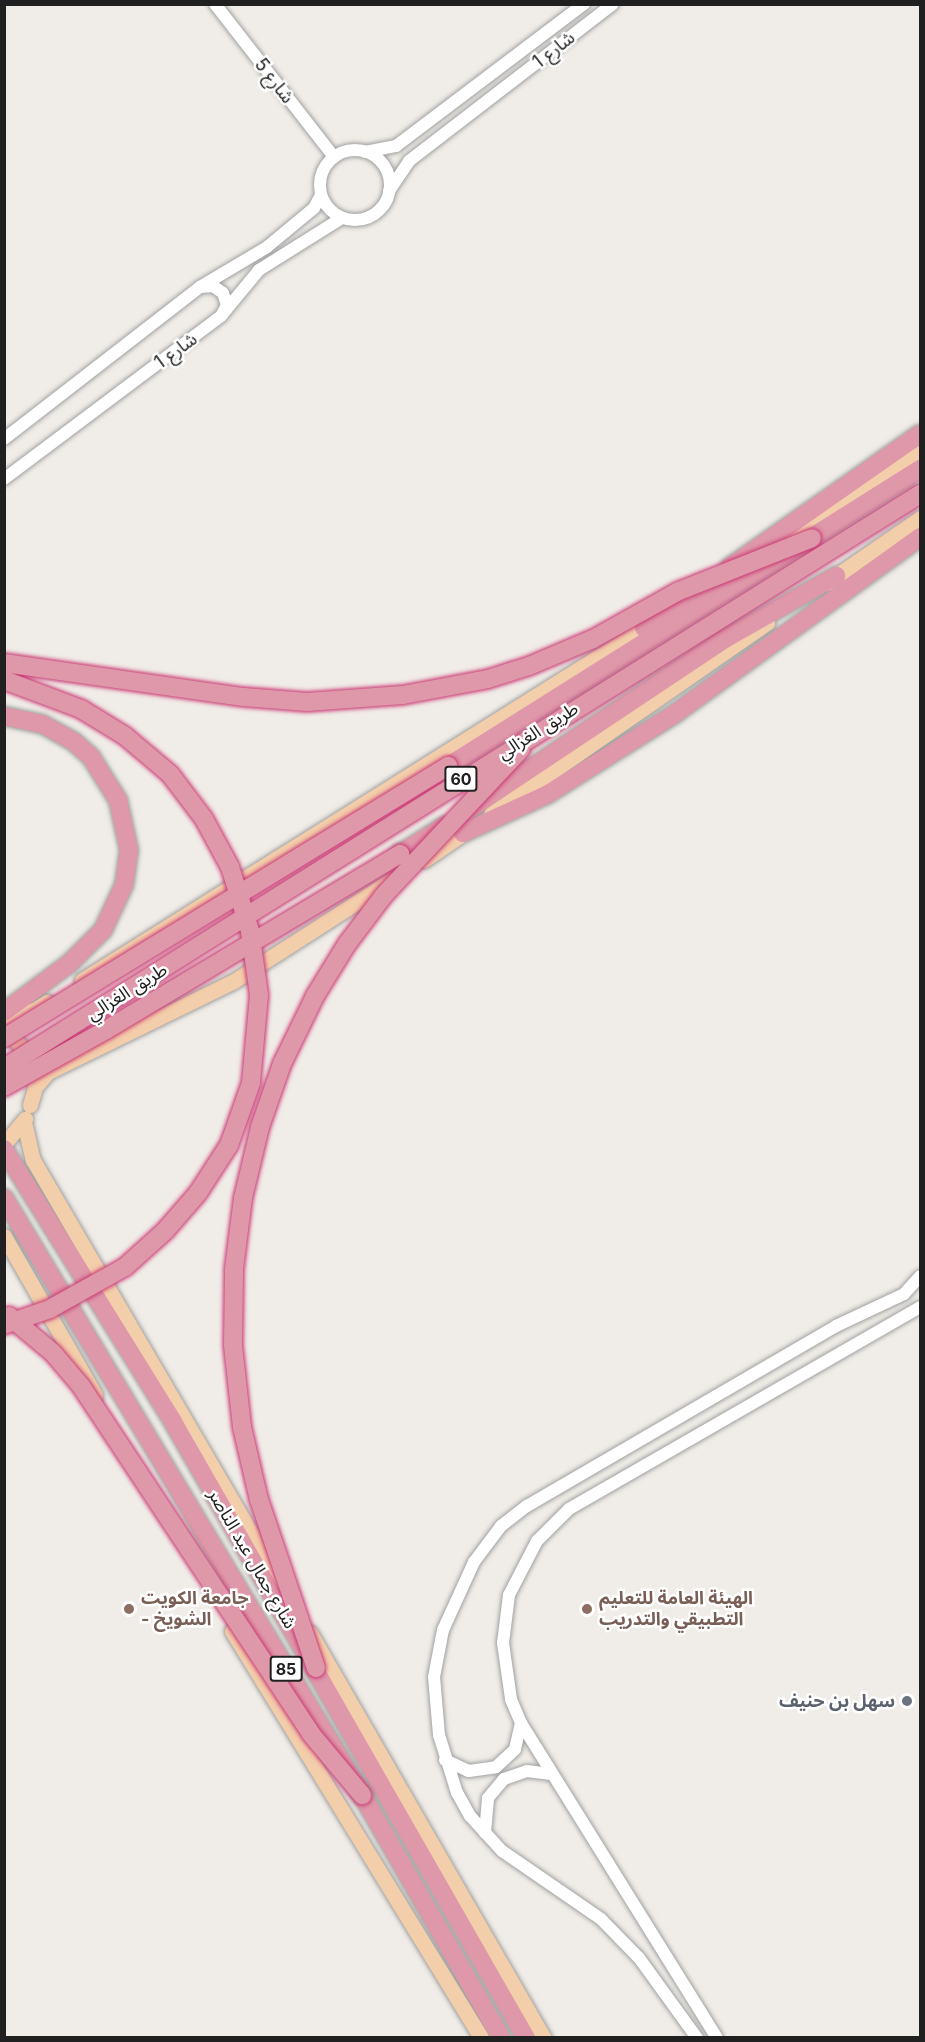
<!DOCTYPE html>
<meta charset="utf-8">
<style>
body{margin:0}
#map{position:relative;width:925px;height:2042px;overflow:hidden;background:#f0ede8;font-family:Inter,"Noto Sans Arabic",sans-serif}
div>[style]{position:absolute}
.roads{filter:drop-shadow(0 0 2px #a1a1a1) drop-shadow(0 0 2px #a1a1a1)}
.minor>*{height:12px;margin:-6px;padding:0 6px;transform-origin:6px;border-radius:6px;background:#fff}
.minor>.ring{margin:-6px;padding:0;box-sizing:content-box;background:none;border:12px solid #fff;border-radius:50%}
.major>*{height:15px;margin:-7.5px;padding:0 7.5px;transform-origin:7.5px;border-radius:7.5px;background:#f3ceaa}
.highway>*{height:18px;margin:-9px;padding:0 9px;transform-origin:9px;border-radius:9px;background:#df98aa}
.bridges{filter:drop-shadow(0 0 2px #ca3975) drop-shadow(0 0 2px #ca3975)}
.highway-bridge>*{height:18px;margin:-9px;padding:0 9px;transform-origin:9px;border-radius:9px;background:#df98aa}
.dots>*{width:16px;height:16px;translate:-50% -50%;box-sizing:border-box;border:3px solid #fff;border-radius:50%}
span{translate:-50% -50%;white-space:nowrap;text-align:center;line-height:1.15;-webkit-text-stroke:5px #fff;paint-order:stroke}
.shield-label span{padding:2px 4px;background:#fff;border:2px solid;border-radius:4px;-webkit-text-stroke-width:0}
.shield-label{font-size:16px;color:#202020;font-weight:700}
.street-label{font-size:18px;color:#202020}
.education-label{font-size:18px;color:#785e54;font-weight:700}
.left{translate:0 -50%;text-align:left}
.worship-label{font-size:18px;color:#5b616d;font-weight:700}
.right{translate:-100% -50%;text-align:right}
.frame{position:absolute;inset:0;border:6px solid #202020;pointer-events:none}
</style>
<div id="map">
<div class="roads">
<div class="minor">
<div style="left:215px;top:4px;width:194px;rotate:52.1deg"></div>
<div class="ring" style="left:320px;top:150px;width:58px;height:58px"></div>
<div style="left:365px;top:152px;width:32px;rotate:-11deg"></div>
<div style="left:396px;top:146px;width:236px;rotate:-37.1deg"></div>
<div style="left:389px;top:191px;width:36px;rotate:-56deg"></div>
<div style="left:409px;top:161px;width:257px;rotate:-37.6deg"></div>
<div style="left:201px;top:287px;width:12px;rotate:-5deg"></div>
<div style="left:213px;top:286px;width:12px;rotate:35deg"></div>
<div style="left:223px;top:293px;width:13px;rotate:72deg"></div>
<div style="left:227px;top:305px;width:11px;rotate:117deg"></div>
<div style="left:4px;top:439px;width:248px;rotate:-37.8deg"></div>
<div style="left:200px;top:287px;width:78px;rotate:-30.8deg"></div>
<div style="left:267px;top:247px;width:61px;rotate:-39.7deg"></div>
<div style="left:314px;top:208px;width:15px;rotate:-62deg"></div>
<div style="left:4px;top:479px;width:271px;rotate:-36.9deg"></div>
<div style="left:221px;top:316px;width:60px;rotate:-50.4deg"></div>
<div style="left:259px;top:270px;width:98px;rotate:-32.1deg"></div>
<div style="left:445px;top:1760px;width:26px;rotate:25deg"></div>
<div style="left:469px;top:1771px;width:27px;rotate:-8deg"></div>
<div style="left:496px;top:1767px;width:26px;rotate:-43deg"></div>
<div style="left:515px;top:1749px;width:27px;rotate:-77deg"></div>
<div style="left:485px;top:1833px;width:35px;rotate:-85deg"></div>
<div style="left:488px;top:1798px;width:25px;rotate:-50deg"></div>
<div style="left:504px;top:1779px;width:24px;rotate:-19deg"></div>
<div style="left:527px;top:1771px;width:24px;rotate:7deg"></div>
<div style="left:697px;top:2038px;width:99px;rotate:-125.9deg"></div>
<div style="left:639px;top:1958px;width:54px;rotate:-134.3deg"></div>
<div style="left:601px;top:1919px;width:120px;rotate:-145.5deg"></div>
<div style="left:502px;top:1851px;width:47px;rotate:-132.4deg"></div>
<div style="left:470px;top:1816px;width:26px;rotate:-119deg"></div>
<div style="left:457px;top:1793px;width:61px;rotate:-107.2deg"></div>
<div style="left:439px;top:1735px;width:58px;rotate:-94.9deg"></div>
<div style="left:434px;top:1677px;width:48px;rotate:-79.2deg"></div>
<div style="left:443px;top:1630px;width:75px;rotate:-65.5deg"></div>
<div style="left:474px;top:1562px;width:45px;rotate:-53.1deg"></div>
<div style="left:501px;top:1526px;width:33px;rotate:-38deg"></div>
<div style="left:527px;top:1506px;width:358px;rotate:-30.2deg"></div>
<div style="left:836px;top:1326px;width:75px;rotate:-25.2deg"></div>
<div style="left:904px;top:1294px;width:24px;rotate:-48deg"></div>
<div style="left:717px;top:2038px;width:371px;rotate:-121.9deg"></div>
<div style="left:521px;top:1723px;width:26px;rotate:-113deg"></div>
<div style="left:511px;top:1699px;width:57px;rotate:-98.1deg"></div>
<div style="left:503px;top:1643px;width:48px;rotate:-82.9deg"></div>
<div style="left:509px;top:1595px;width:61px;rotate:-62.6deg"></div>
<div style="left:537px;top:1541px;width:45px;rotate:-45deg"></div>
<div style="left:569px;top:1509px;width:405px;rotate:-29.9deg"></div>
</div>
<div class="major">
<div style="left:784px;top:539px;width:161px;rotate:-32.3deg"></div>
<div style="left:826px;top:583px;width:114px;rotate:-34.7deg"></div>
<div style="left:491px;top:814px;width:336px;rotate:-34.7deg"></div>
<div style="left:424px;top:860px;width:57px;rotate:-34.2deg"></div>
<div style="left:82px;top:980px;width:673px;rotate:-32.06deg"></div>
<div style="left:4px;top:1016px;width:31px;rotate:-11deg"></div>
<div style="left:34px;top:1010px;width:15px;rotate:-32deg"></div>
<div style="left:4px;top:1027px;width:30px;rotate:49deg"></div>
<div style="left:24px;top:1050px;width:14px;rotate:73deg"></div>
<div style="left:30px;top:1105px;width:19px;rotate:-74deg"></div>
<div style="left:35px;top:1087px;width:20px;rotate:-49deg"></div>
<div style="left:48px;top:1072px;width:207px;rotate:-26.1deg"></div>
<div style="left:234px;top:981px;width:189px;rotate:-32.7deg"></div>
<div style="left:24px;top:1122px;width:39px;rotate:77deg"></div>
<div style="left:33px;top:1160px;width:497px;rotate:59.7deg"></div>
<div style="left:4px;top:1144px;width:33px;rotate:-50deg"></div>
<div style="left:4px;top:1236px;width:183px;rotate:60.2deg"></div>
<div style="left:232px;top:1631px;width:477px;rotate:58.5deg"></div>
<div style="left:310px;top:1633px;width:468px;rotate:60deg"></div>
</div>
<div class="highway">
<div style="left:730px;top:567px;width:232px;rotate:-35deg"></div>
<div style="left:644px;top:628px;width:75px;rotate:-35.8deg"></div>
<div style="left:4px;top:716px;width:39px;rotate:12deg"></div>
<div style="left:42px;top:724px;width:37px;rotate:29deg"></div>
<div style="left:74px;top:742px;width:23px;rotate:41deg"></div>
<div style="left:91px;top:757px;width:51px;rotate:57.9deg"></div>
<div style="left:118px;top:800px;width:51px;rotate:77.6deg"></div>
<div style="left:129px;top:850px;width:35px;rotate:98deg"></div>
<div style="left:124px;top:885px;width:50px;rotate:115deg"></div>
<div style="left:103px;top:930px;width:47px;rotate:135deg"></div>
<div style="left:70px;top:963px;width:82px;rotate:143.4deg"></div>
<div style="left:448px;top:766px;width:558px;rotate:-32.18deg"></div>
<div style="left:467px;top:811px;width:310px;rotate:-33.7deg"></div>
<div style="left:725px;top:639px;width:128px;rotate:-29.6deg"></div>
<div style="left:463px;top:833px;width:94px;rotate:-24.6deg"></div>
<div style="left:548px;top:794px;width:151px;rotate:-32.3deg"></div>
<div style="left:676px;top:713px;width:301px;rotate:-35.8deg"></div>
<div style="left:400px;top:854px;width:52px;rotate:-32.5deg"></div>
<div style="left:4px;top:1149px;width:321px;rotate:58.2deg"></div>
<div style="left:173px;top:1422px;width:710px;rotate:60.19deg"></div>
<div style="left:4px;top:1198px;width:696px;rotate:59.05deg"></div>
<div style="left:362px;top:1795px;width:280px;rotate:60.2deg"></div>
</div>
</div>
<div class="bridges">
<div class="highway-bridge">
<div style="left:4px;top:663px;width:242px;rotate:8.1deg"></div>
<div style="left:244px;top:697px;width:63px;rotate:4.5deg"></div>
<div style="left:307px;top:702px;width:96px;rotate:-4.2deg"></div>
<div style="left:403px;top:695px;width:86px;rotate:-10.7deg"></div>
<div style="left:488px;top:679px;width:43px;rotate:-17.6deg"></div>
<div style="left:529px;top:666px;width:69px;rotate:-22.9deg"></div>
<div style="left:593px;top:639px;width:98px;rotate:-29.2deg"></div>
<div style="left:679px;top:591px;width:143px;rotate:-21.7deg"></div>
<div style="left:4px;top:680px;width:82px;rotate:20.6deg"></div>
<div style="left:81px;top:709px;width:52px;rotate:31.5deg"></div>
<div style="left:125px;top:736px;width:59px;rotate:40.2deg"></div>
<div style="left:170px;top:774px;width:56px;rotate:52.9deg"></div>
<div style="left:204px;top:819px;width:55px;rotate:61.6deg"></div>
<div style="left:230px;top:867px;width:67px;rotate:72.6deg"></div>
<div style="left:250px;top:931px;width:65px;rotate:82deg"></div>
<div style="left:259px;top:995px;width:88px;rotate:95.2deg"></div>
<div style="left:251px;top:1083px;width:66px;rotate:109.5deg"></div>
<div style="left:229px;top:1145px;width:57px;rotate:122.9deg"></div>
<div style="left:198px;top:1193px;width:50px;rotate:131deg"></div>
<div style="left:165px;top:1231px;width:54px;rotate:138deg"></div>
<div style="left:125px;top:1267px;width:86px;rotate:150.8deg"></div>
<div style="left:50px;top:1309px;width:49px;rotate:160.8deg"></div>
<div style="left:4px;top:1038px;width:521px;rotate:-31.49deg"></div>
<div style="left:4px;top:1068px;width:1081px;rotate:-32.07deg"></div>
<div style="left:4px;top:1087px;width:117px;rotate:-29.2deg"></div>
<div style="left:106px;top:1030px;width:343px;rotate:-30.9deg"></div>
<div style="left:9px;top:1316px;width:57px;rotate:40.1deg"></div>
<div style="left:53px;top:1353px;width:43px;rotate:49.7deg"></div>
<div style="left:81px;top:1386px;width:417px;rotate:56.5deg"></div>
<div style="left:311px;top:1734px;width:80px;rotate:50.1deg"></div>
<div style="left:316px;top:1668px;width:177px;rotate:-108.7deg"></div>
<div style="left:259px;top:1500px;width:75px;rotate:-103.1deg"></div>
<div style="left:242px;top:1427px;width:82px;rotate:-96.3deg"></div>
<div style="left:233px;top:1345px;width:76px;rotate:-89.2deg"></div>
<div style="left:234px;top:1269px;width:72px;rotate:-82.8deg"></div>
<div style="left:243px;top:1198px;width:73px;rotate:-76.5deg"></div>
<div style="left:260px;top:1127px;width:67px;rotate:-70.8deg"></div>
<div style="left:282px;top:1064px;width:76px;rotate:-64.1deg"></div>
<div style="left:315px;top:996px;width:61px;rotate:-58.4deg"></div>
<div style="left:347px;top:944px;width:61px;rotate:-52.9deg"></div>
<div style="left:384px;top:895px;width:200px;rotate:-46.8deg"></div>
</div>
</div>
<div class="dots">
<div style="left:129px;top:1609px;background:#8d6e63"></div>
<div style="left:587px;top:1609px;background:#8d6e63"></div>
<div style="left:907px;top:1701px;background:#6b7280"></div>
</div>
<div class="shield-label">
<span style="left:461px;top:779px">60</span>
<span style="left:286px;top:1669px">85</span>
</div>
<div class="street-label">
<span style="left:554px;top:50px;rotate:-38deg">شارع 1</span>
<span style="left:274px;top:81px;rotate:52deg">شارع 5</span>
<span style="left:176px;top:351px;rotate:-36deg">شارع 1</span>
<span style="left:538px;top:731px;rotate:-32deg">طريق الغزالي</span>
<span style="left:127px;top:992px;rotate:-32deg">طريق الغزالي</span>
<span style="left:252px;top:1559px;rotate:60deg">شارع جمال عبد الناصر</span>
</div>
<div class="education-label">
<span class="left" style="left:141px;top:1609px">جامعة الكويت<br>- الشويخ</span>
<span class="left" style="left:599px;top:1609px">الهيئة العامة للتعليم<br>التطبيقي والتدريب</span>
</div>
<div class="worship-label">
<span class="right" style="left:895px;top:1701px">سهل بن حنيف</span>
</div>
<div class="frame"></div>
</div>
